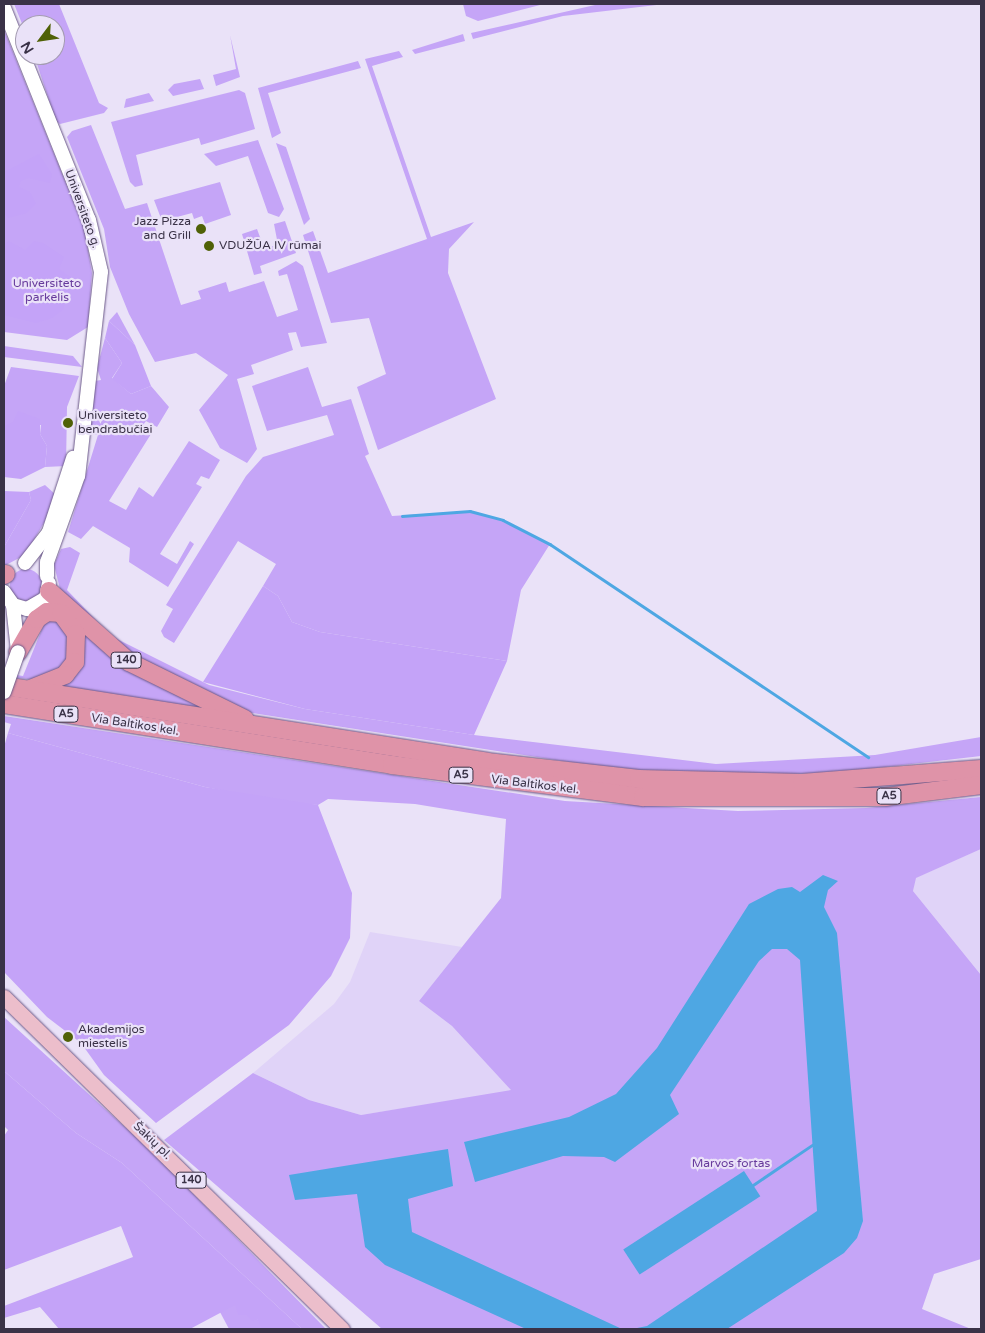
<!DOCTYPE html>
<meta charset="utf-8">
<style>
body{margin:0}
#map{position:relative;width:985px;height:1333px;overflow:hidden;background:#eae2f8;font-family:"Varela Round",sans-serif}
div>[style]{position:absolute}
.built>*{inset:0;background:#e0d3f8}
.green>*{inset:0;background:#c5a5f7}
.round{border-radius:50%}
.forest>*{inset:0;background:#c4a3f8}
.water>*{inset:0;background:#4ea7e3;transform-origin:0 0}
.stream>*{height:2.5px;margin:-1.25px;padding:0 1.25px;transform-origin:1.25px;border-radius:1.25px;background:#4ea7e3}
.roads{filter:drop-shadow(0 0 1px #6b5988) drop-shadow(0 0 1px #6b5988)}
.secondary>*{height:14px;margin:-7px;padding:0 7px;transform-origin:7px;border-radius:7px;background:#fff}
.primary>*{height:15px;margin:-7.5px;padding:0 7.5px;transform-origin:7.5px;border-radius:7.5px;background:#ecbecb}
.highway>*{height:18px;margin:-9px;padding:0 9px;transform-origin:9px;border-radius:9px;background:#df93a8}
.bridges{filter:drop-shadow(0 0 1px #6b5988) drop-shadow(0 0 1px #6b5988)}
.secondary-bridge>*{height:14px;margin:-7px;padding:0 7px;transform-origin:7px;border-radius:7px;background:#fff}
.dots>*{width:14px;height:14px;translate:-50% -50%;box-sizing:border-box;border:2px solid #eae2f8;border-radius:50%}
span{translate:-50% -50%;white-space:nowrap;text-align:center;line-height:1.15;-webkit-text-stroke:4.5px #eae2f8;paint-order:stroke}
.shield-label span{padding:1px 4px;background:#eae2f8;border:1px solid;border-radius:4px;-webkit-text-stroke-width:0}
.shield-label{font-size:11px;color:#3a3247;font-weight:700}
.street-label{font-size:12px;color:#3a3247}
.poi-label{font-size:12px;color:#3a3247}
.right{translate:-100% -50%;text-align:right}
.left{translate:0 -50%;text-align:left}
.park-label{font-size:12px;color:#673b9c}
.frame{position:absolute;inset:0;border:5px solid #3a3247;pointer-events:none}
.north{position:absolute;left:15px;top:15px;width:50px;height:50px;box-sizing:border-box;background:#eae2f8;border:1px solid #a49cb1;border-radius:50%;rotate:239deg;font-size:14px;font-weight:700;line-height:20px;text-align:center;color:#3a3247}
.north::after{content:'';display:block;margin:auto;width:18px;height:22px;background:#506107;clip-path:polygon(50% 0,100% 100%,50% 72%,0 100%)}
</style>
<div id="map">
<div class="built">
<div style="clip-path:polygon(981px 849px,981px 975px,913px 891px,915px 878px)"></div>
<div style="clip-path:polygon(370px 932px,462px 947px,419px 1001px,452px 1026px,513px 1091px,361px 1115px,309px 1100px,253px 1073px,334px 1004px,350px 982px)"></div>
</div>
<div class="green">
<div style="clip-path:polygon(14px 4px,59px 4px,99px 103px,108px 108px,104px 113px,60px 124px,56px 121px,34px 55px,55px 55px,55px 25px,25px 25px,25px 31px)"></div>
<div style="clip-path:polygon(463px 4px,544px 4px,478px 21px,466px 16px)"></div>
<div style="clip-path:polygon(665px 4px,563px 16px,473px 39px,471px 33px,595px 5px)"></div>
<div style="clip-path:polygon(4px 30px,84px 228px,92px 273px,88px 327px,67px 340px,4px 332px)"></div>
<div style="clip-path:polygon(463px 34px,465px 41px,415px 54px,412px 50px)"></div>
<div style="clip-path:polygon(230px 35px,240px 77px,216px 86px,213px 75px,236px 69px)"></div>
<div style="clip-path:polygon(399px 51px,403px 57px,372px 66px,431px 237px,474px 222px,449px 249px,448px 273px,496px 399px,378px 450px,357px 387px,386px 374px,369px 318px,331px 323px,303px 235px,313px 231px,328px 273px,427px 239px,365px 59px)"></div>
<div style="clip-path:polygon(358px 61px,361px 68px,268px 93px,281px 133px,272px 138px,258px 88px)"></div>
<div style="clip-path:polygon(200px 79px,204px 89px,173px 96px,168px 90px,174px 84px)"></div>
<div style="clip-path:polygon(239px 90px,245px 93px,255px 129px,201px 145px,199px 138px,136px 155px,143px 185px,135px 187px,130px 182px,111px 122px)"></div>
<div style="clip-path:polygon(149px 93px,154px 101px,124px 108px,126px 99px)"></div>
<div style="clip-path:polygon(91px 125px,125px 209px,147px 203px,181px 305px,201px 299px,198px 291px,226px 282px,229px 292px,264px 281px,277px 317px,298px 310px,287px 274px,279px 276px,278px 271px,296px 261px,303px 266px,327px 343px,301px 347px,296px 332px,288px 333px,293px 350px,251px 365px,254px 374px,237px 379px,257px 449px,247px 463px,220px 448px,199px 410px,228px 375px,196px 353px,155px 362px,129px 314px,110px 267px,104px 229px,67px 137px,72px 131px)"></div>
<div style="clip-path:polygon(258px 140px,284px 209px,279px 217px,268px 213px,248px 156px,216px 166px,204px 154px)"></div>
<div style="clip-path:polygon(276px 143px,286px 147px,310px 219px,304px 225px)"></div>
<div style="clip-path:polygon(220px 182px,231px 215px,205px 224px,202px 216px,194px 219px,192px 213px,162px 221px,154px 200px)"></div>
<div style="clip-path:polygon(285px 221px,296px 253px,260px 266px,262px 273px,254px 275px,242px 234px,257px 229px,264px 248px,278px 245px,274px 224px)"></div>
<div style="clip-path:polygon(117px 312px,135px 345px,109px 321px)"></div>
<div style="clip-path:polygon(105px 338px,122px 363px,112px 378px,131px 394px,151px 386px,169px 407px,157px 427px,146px 421px,141px 428px,151px 434px,109px 501px,126px 510px,139px 487px,153px 497px,189px 441px,220px 460px,209px 479px,201px 476px,196px 484px,202px 487px,160px 554px,177px 564px,190px 541px,194px 544px,168px 587px,129px 562px,130px 548px,93px 526px,81px 539px,68px 532px,98px 435px,91px 434px,91px 411px,95px 381px,101px 380px,97px 368px)"></div>
<div style="clip-path:polygon(4px 346px,73px 356px,82px 367px,4px 357px)"></div>
<div style="clip-path:polygon(11px 367px,79px 376px,67px 407px,66px 466px,45px 467px,47px 446px,40px 434px,41px 425px,4px 426px,4px 386px)"></div>
<div style="clip-path:polygon(308px 367px,322px 407px,351px 399px,369px 454px,365px 456px,392px 516px,470px 511px,503px 520px,550px 544px,521px 590px,507px 661px,320px 632px,292px 622px,278px 596px,263px 586px,276px 564px,238px 541px,174px 643px,164px 637px,161px 631px,173px 609px,166px 605px,246px 476px,263px 457px,334px 435px,327px 415px,267px 431px,252px 386px)"></div>
<div style="clip-path:polygon(45px 485px,56px 495px,45px 521px,25px 555px,4px 566px,4px 547px,31px 500px,29px 492px)"></div>
<div style="clip-path:polygon(70px 547px,80px 553px,67px 590px,111px 636px,209px 685px,305px 709px,474px 735px,716px 764px,875px 755px,981px 737px,981px 756px,842px 772px,744px 776px,620px 770px,240px 711px,142px 663px,114px 645px,62px 597px,54px 565px,61px 549px)"></div>
<div class="round" style="left:10px;top:569px;width:32px;height:32px"></div>
<div style="clip-path:polygon(56px 615px,74px 645px,64px 670px,40px 680px,4px 677px,4px 673px,23px 676px,44px 624px)"></div>
<div style="clip-path:polygon(79px 624px,106px 654px,130px 670px,207px 709px,59px 686px)"></div>
<div style="clip-path:polygon(4px 716px,565px 801px,738px 811px,866px 808px,981px 797px,981px 849px,916px 878px,913px 891px,981px 975px,981px 1259px,934px 1274px,922px 1309px,971px 1329px,382px 1329px,164px 1140px,253px 1073px,309px 1100px,361px 1115px,511px 1090px,452px 1026px,419px 1001px,501px 898px,506px 819px,415px 804px,328px 799px,318px 805px,285px 803px,205px 787px,8px 733px,11px 724px,4px 722px)"></div>
<div style="clip-path:polygon(4px 1017px,149px 1149px,326px 1329px,302px 1329px,122px 1163px,76px 1133px,4px 1071px)"></div>
<div style="clip-path:polygon(235px 1304px,257px 1318px,263px 1329px,229px 1329px,220px 1312px)"></div>
</div>
<div class="forest">
<div style="clip-path:polygon(39px 154px,52px 174px,50px 183px,28px 178px,21px 181px,19px 187px,30px 192px,36px 204px,27px 213px,8px 218px,4px 214px,4px 172px)"></div>
<div style="clip-path:polygon(9px 241px,25px 250px,34px 241px,43px 243px,64px 257px,59px 269px,72px 278px,63px 310px,52px 318px,36px 323px,4px 315px,4px 244px)"></div>
<div style="clip-path:polygon(109px 321px,135px 345px,151px 386px,131px 394px,112px 379px,122px 363px,105px 338px)"></div>
<div style="clip-path:polygon(18px 411px,40px 419px,40px 434px,47px 446px,45px 467px,21px 479px,4px 477px,4px 426px,13px 422px)"></div>
<div style="clip-path:polygon(4px 491px,29px 492px,31px 500px,4px 547px)"></div>
<div style="clip-path:polygon(263px 586px,278px 596px,292px 622px,320px 632px,507px 661px,474px 735px,305px 709px,203px 682px)"></div>
<div style="clip-path:polygon(8px 733px,205px 787px,318px 805px,352px 893px,350px 938px,331px 976px,289px 1025px,156px 1123px,104px 1075px,81px 1043px,47px 1017px,4px 972px,4px 747px)"></div>
<div style="clip-path:polygon(4px 1071px,76px 1133px,122px 1163px,302px 1329px,262px 1329px,257px 1319px,252px 1321px,246px 1315px,238px 1315px,235px 1305px,190px 1329px,59px 1329px,40px 1307px,4px 1318px,4px 1306px,133px 1257px,121px 1226px,4px 1270px,4px 1136px,8px 1130px,4px 1126px)"></div>
</div>
<div class="water">
<div style="clip-path:polygon(823px 875px,838px 881px,828px 890px,824px 907px,837px 933px,863px 1221px,857px 1238px,844px 1253px,727px 1329px,632px 1329px,647px 1326px,817px 1211px,800px 960px,787px 949px,772px 949px,759px 961px,670px 1095px,679px 1114px,615px 1162px,604px 1157px,563px 1156px,475px 1182px,464px 1142px,569px 1117px,616px 1094px,657px 1048px,749px 904px,778px 889px,792px 887px,800px 892px)"></div>
<div style="clip-path:polygon(448px 1149px,453px 1186px,408px 1199px,412px 1232px,622px 1329px,526px 1329px,385px 1265px,365px 1247px,357px 1194px,295px 1200px,289px 1175px)"></div>
<div style="left:744px;top:1171px;width:30px;height:144px;rotate:57deg"></div>
</div>
<div class="stream">
<div style="left:402px;top:516px;width:68px;rotate:-4.2deg"></div>
<div style="left:470px;top:511px;width:34px;rotate:15deg"></div>
<div style="left:503px;top:520px;width:53px;rotate:27.1deg"></div>
<div style="left:550px;top:544px;width:383px;rotate:33.8deg"></div>
<div style="left:753px;top:1185px;width:71px;rotate:-34.1deg"></div>
</div>
<div class="roads">
<div class="secondary">
<div style="left:4px;top:8px;width:228px;rotate:68.2deg"></div>
<div style="left:89px;top:220px;width:53px;rotate:77deg"></div>
<div style="left:101px;top:272px;width:205px;rotate:96.4deg"></div>
<div style="left:78px;top:476px;width:91px;rotate:109.8deg"></div>
<div style="left:47px;top:562px;width:14px;rotate:90deg"></div>
<div style="left:25px;top:563px;width:39px;rotate:-52deg"></div>
<div style="left:49px;top:532px;width:78px;rotate:-72deg"></div>
<div style="left:4px;top:592px;width:16px;rotate:55deg"></div>
<div style="left:13px;top:605px;width:15px;rotate:16deg"></div>
<div style="left:27px;top:609px;width:22px;rotate:-30deg"></div>
<div style="left:46px;top:598px;width:15px;rotate:-79deg"></div>
<div style="left:13px;top:605px;width:46px;rotate:83.8deg"></div>
</div>
<div class="primary">
<div style="left:4px;top:997px;width:474px;rotate:44.5deg"></div>
</div>
<div class="highway">
<div style="left:4px;top:575px;width:2px;rotate:-27deg"></div>
<div style="left:49px;top:591px;width:107px;rotate:41.6deg"></div>
<div style="left:129px;top:662px;width:129px;rotate:26.2deg"></div>
<div style="left:18px;top:652px;width:38px;rotate:-60deg"></div>
<div style="left:37px;top:619px;width:12px;rotate:-35deg"></div>
<div style="left:47px;top:612px;width:14px;rotate:4deg"></div>
<div style="left:61px;top:613px;width:26px;rotate:54deg"></div>
<div style="left:76px;top:634px;width:28px;rotate:92deg"></div>
<div style="left:75px;top:662px;width:16px;rotate:128deg"></div>
<div style="left:65px;top:675px;width:37px;rotate:158deg"></div>
<div style="left:4px;top:686px;width:489px;rotate:8.9deg"></div>
<div style="left:487px;top:762px;width:153px;rotate:6.4deg"></div>
<div style="left:639px;top:779px;width:163px;rotate:1.4deg"></div>
<div style="left:802px;top:783px;width:180px;rotate:-4.5deg"></div>
<div style="left:4px;top:704px;width:393px;rotate:8.9deg"></div>
<div style="left:392px;top:765px;width:253px;rotate:7.3deg"></div>
<div style="left:643px;top:797px;width:242px"></div>
<div style="left:885px;top:797px;width:97px;rotate:-7.1deg"></div>
</div>
</div>
<div class="bridges">
<div class="secondary-bridge">
<div style="left:4px;top:692px;width:42px;rotate:-70.7deg"></div>
</div>
</div>
<div class="dots">
<div style="left:201px;top:229px;background:#506107"></div>
<div style="left:209px;top:246px;background:#506107"></div>
<div style="left:68px;top:423px;background:#506107"></div>
<div style="left:68px;top:1037px;background:#506107"></div>
</div>
<div class="shield-label">
<span style="left:126px;top:660px">140</span>
<span style="left:66px;top:714px">A5</span>
<span style="left:461px;top:775px">A5</span>
<span style="left:889px;top:796px">A5</span>
<span style="left:191px;top:1180px">140</span>
</div>
<div class="street-label">
<span style="left:82px;top:209px;rotate:70deg">Universiteto g.</span>
<span style="left:135px;top:725px;rotate:9deg">Via Baltikos kel.</span>
<span style="left:535px;top:785px;rotate:7deg">Via Baltikos kel.</span>
<span style="left:152px;top:1141px;rotate:44deg">Šakių pl.</span>
</div>
<div class="poi-label">
<span class="right" style="left:191px;top:229px">Jazz Pizza<br>and Grill</span>
<span class="left" style="left:219px;top:246px">VDUŽŪA IV rūmai</span>
<span class="left" style="left:78px;top:423px">Universiteto<br>bendrabučiai</span>
<span class="left" style="left:78px;top:1037px">Akademijos<br>miestelis</span>
</div>
<div class="park-label">
<span style="left:47px;top:291px">Universiteto<br>parkelis</span>
<span style="left:731px;top:1164px">Marvos fortas</span>
</div>
<div class="frame"></div>
<div class="north">N</div>
</div>
